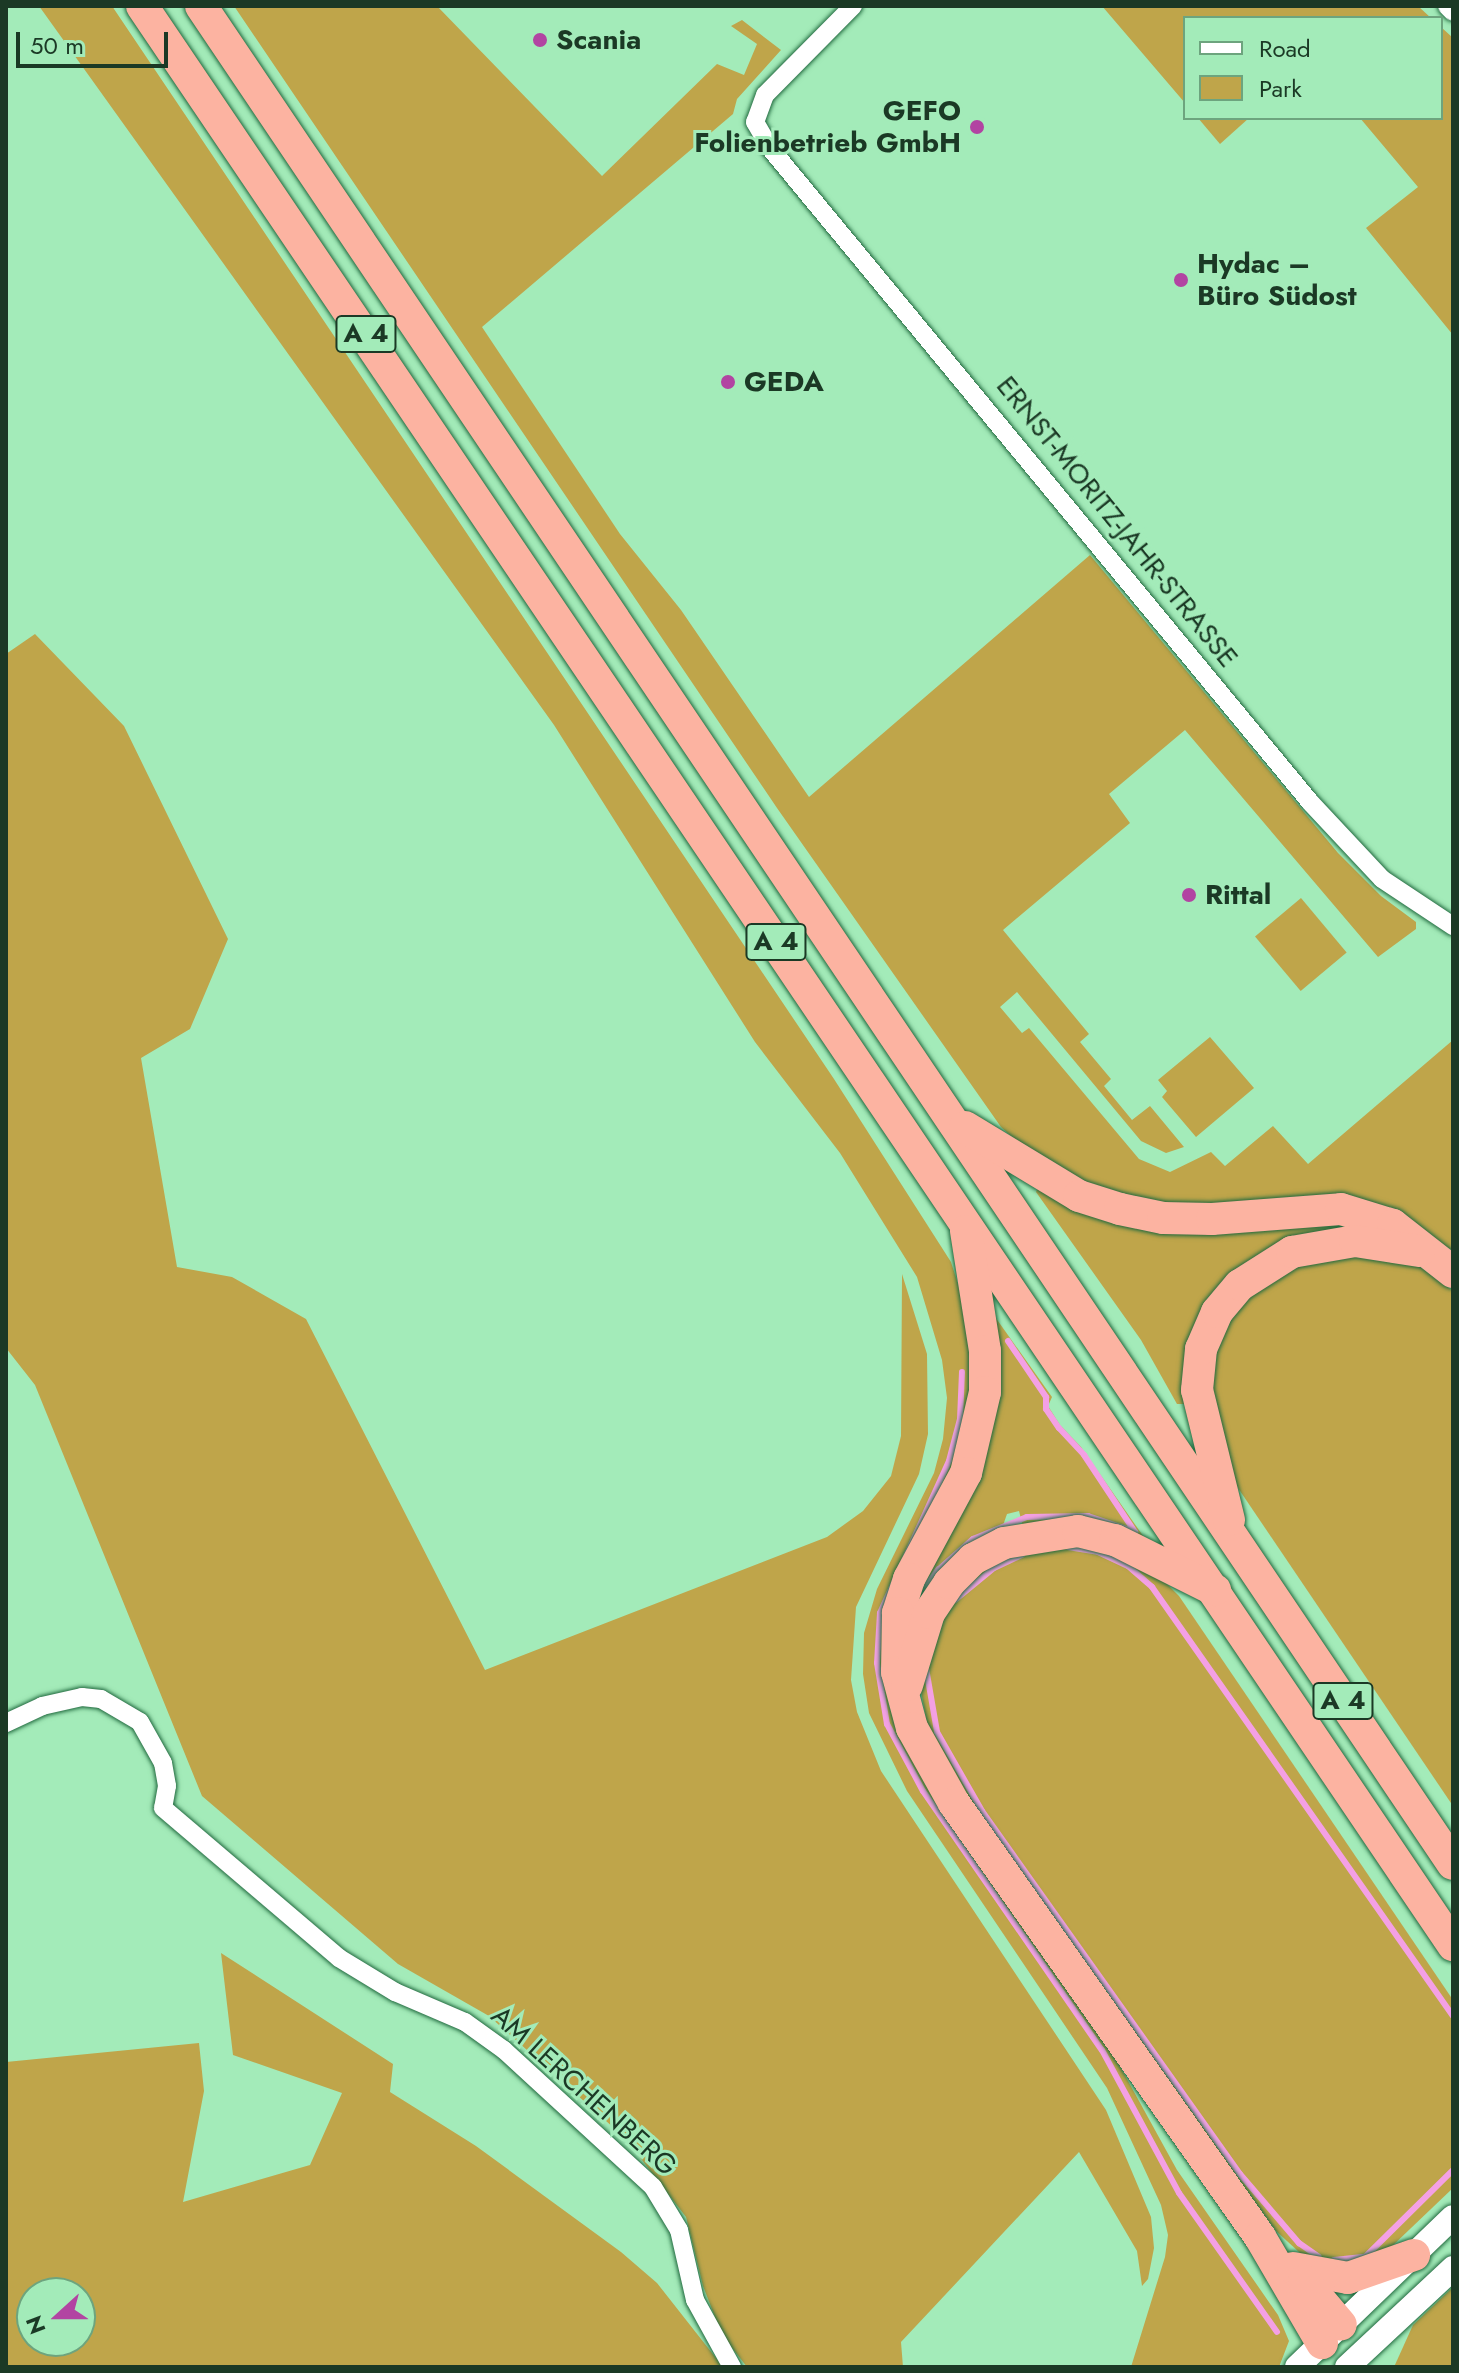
<!DOCTYPE html>
<meta charset="utf-8">
<style>
body{margin:0}
#map{position:relative;width:1459px;height:2373px;overflow:hidden;background:#a3ebb9;font-family:Jost,sans-serif}
div>[style]{position:absolute}
.green>*{inset:0;background:#bfa54a;transform-origin:0 0}
.stream>*{height:6px;margin:-3px;padding:0 3px;transform-origin:3px;border-radius:3px;background:#f4a0e4}
.roads{filter:drop-shadow(0 0 2px #20693e) drop-shadow(0 0 2px #20693e)}
.street>*{height:18px;margin:-9px;padding:0 9px;transform-origin:9px;border-radius:9px;background:#fff}
.secondary>*{height:24px;margin:-12px;padding:0 12px;transform-origin:12px;border-radius:12px;background:#fff}
.highway>*{height:32px;margin:-16px;padding:0 16px;transform-origin:16px;border-radius:16px;background:#fcb3a1}
.dots>*{width:22px;height:22px;translate:-50% -50%;box-sizing:border-box;border:4px solid #a3ebb9;border-radius:50%}
span{translate:-50% -50%;white-space:nowrap;text-align:center;line-height:1.15;-webkit-text-stroke:6px #a3ebb9;paint-order:stroke}
.shield-label span{padding:2px 6px;background:#a3ebb9;border:2px solid;border-radius:6px;-webkit-text-stroke-width:0}
.shield-label{font-size:26px;color:#1b3925;font-weight:700}
.poi-label{font-size:28px;color:#1b3925;font-weight:700}
.left{translate:0 -50%;text-align:left}
.right{translate:-100% -50%;text-align:right}
.street-label{font-size:28px;color:#1b3925}
.frame{position:absolute;inset:0;border:8px solid #1b3925;pointer-events:none}
.legend{position:absolute;left:1183px;top:16px;width:260px;height:104px;box-sizing:border-box;background:#a3ebb9;border:2px solid #6da47e;margin:0;padding:10px 14px;list-style:none;font-size:24px;color:#1b3925}
.legend li{display:flex;align-items:center;gap:16px;height:40px}
.legend b{width:40px;border:2px solid #6da47e}
.north{position:absolute;left:16px;top:2277px;width:80px;height:80px;box-sizing:border-box;background:#a3ebb9;border:2px solid #6da47e;border-radius:50%;rotate:249deg;font-size:22px;font-weight:700;line-height:32px;text-align:center;color:#1b3925}
.north::after{content:'';display:block;margin:auto;width:28px;height:36px;background:#b244a2;clip-path:polygon(50% 0,100% 100%,50% 72%,0 100%)}
.scale{position:absolute;left:16px;top:32px;width:152px;height:36px;box-sizing:border-box;border:4px solid #1b3925;border-top:0;padding-left:10px;font-size:24px;line-height:28px;white-space:nowrap;color:#1b3925;-webkit-text-stroke:6px #a3ebb9;paint-order:stroke}
</style>
<div id="map">
<div class="green">
<div style="clip-path:polygon(39px 6px,112px 6px,834px 1079px,951px 1262px,973px 1331px,969px 1434px,883px 1669px,889px 1706px,900px 1738px,1101px 2032px,1177px 2170px,1278px 2315px,1289px 2341px,1279px 2367px,1131px 2367px,1165px 2257px,1168px 2235px,1161px 2205px,1107px 2088px,907px 1791px,869px 1713px,863px 1674px,864px 1633px,877px 1589px,934px 1473px,943px 1439px,947px 1398px,942px 1360px,917px 1277px,840px 1153px,755px 1042px,554px 725px)"></div>
<div style="clip-path:polygon(234px 6px,437px 6px,602px 176px,717px 64px,744px 75px,757px 44px,731px 26px,742px 20px,781px 50px,737px 99px,733px 114px,482px 327px,620px 534px,681px 610px,809px 797px,1090px 555px,1338px 853px,1381px 896px,1416px 922px,1416px 929px,1378px 957px,1185px 730px,1109px 794px,1130px 823px,1003px 930px,1089px 1034px,1080px 1042px,1111px 1079px,1104px 1086px,1132px 1120px,1150px 1106px,1184px 1147px,1166px 1153px,1141px 1141px,1017px 992px,1000px 1007px,1022px 1033px,1029px 1028px,1139px 1159px,1170px 1172px,1211px 1152px,1225px 1166px,1273px 1126px,1308px 1164px,1453px 1040px,1453px 1251px,1391px 1212px,1227px 1209px,1110px 1199px,1029px 1152px,1001px 1127px,777px 808px)"></div>
<div style="clip-path:polygon(1102px 6px,1418px 6px,1431px 18px,1185px 18px,1185px 103px)"></div>
<div style="clip-path:polygon(1441px 27px,1453px 38px,1453px 335px,1366px 228px,1418px 187px,1360px 118px,1441px 118px)"></div>
<div style="clip-path:polygon(1198px 118px,1249px 118px,1220px 144px)"></div>
<div style="clip-path:polygon(35px 634px,124px 726px,228px 939px,190px 1029px,141px 1058px,177px 1267px,232px 1277px,306px 1319px,485px 1670px,827px 1537px,863px 1511px,891px 1476px,901px 1436px,902px 1274px,927px 1354px,928px 1434px,919px 1474px,856px 1607px,851px 1680px,857px 1712px,881px 1771px,1106px 2110px,1151px 2217px,1154px 2248px,1148px 2279px,1142px 2286px,1137px 2251px,1079px 2152px,901px 2342px,903px 2367px,747px 2367px,722px 2335px,703px 2286px,686px 2217px,625px 2138px,489px 2016px,398px 1964px,202px 1796px,35px 1385px,6px 1348px,6px 654px)"></div>
<div style="left:1301px;top:898px;width:71px;height:60px;rotate:50deg"></div>
<div style="clip-path:polygon(1210px 1037px,1254px 1088px,1196px 1137px,1162px 1097px,1167px 1091px,1158px 1080px)"></div>
<div style="clip-path:polygon(1039px 1185px,1070px 1205px,1343px 1222px,1385px 1233px,1264px 1255px,1187px 1404px,1177px 1404px,1141px 1340px,1036px 1192px)"></div>
<div style="clip-path:polygon(1318px 1252px,1415px 1263px,1453px 1291px,1453px 1806px,1236px 1485px,1207px 1396px,1219px 1333px,1249px 1290px)"></div>
<div style="clip-path:polygon(993px 1314px,1052px 1397px,1048px 1406px,1060px 1425px,1081px 1447px,1148px 1543px,1023px 1527px,1019px 1511px,1007px 1514px,1000px 1534px,901px 1633px,915px 1592px,974px 1479px)"></div>
<div style="clip-path:polygon(1081px 1540px,1158px 1575px,1179px 1596px,1453px 2000px,1453px 2188px,1388px 2250px,1358px 2268px,1311px 2263px,1276px 2231px,961px 1792px,929px 1733px,920px 1686px,937px 1613px,988px 1560px)"></div>
<div style="clip-path:polygon(evenodd,221px 1953px,393px 2064px,390px 2092px,476px 2146px,621px 2252px,657px 2283px,723px 2367px,6px 2367px,6px 2062px,199px 2043px,204px 2091px,183px 2202px,310px 2165px,342px 2093px,233px 2055px,221px 1953px,32px 2293px,80px 2293px,80px 2341px,32px 2341px,32px 2293px)"></div>
<div style="clip-path:polygon(1453px 2287px,1453px 2367px,1394px 2367px,1413px 2325px)"></div>
</div>
<div class="stream">
<div style="left:1008px;top:1341px;width:68px;rotate:55.8deg"></div>
<div style="left:1046px;top:1397px;width:12px;rotate:90deg"></div>
<div style="left:1046px;top:1409px;width:23px;rotate:56deg"></div>
<div style="left:1059px;top:1428px;width:37px;rotate:47deg"></div>
<div style="left:1084px;top:1455px;width:92px;rotate:56.5deg"></div>
<div style="left:962px;top:1372px;width:47px;rotate:92.4deg"></div>
<div style="left:960px;top:1419px;width:43px;rotate:104.7deg"></div>
<div style="left:949px;top:1461px;width:167px;rotate:114.4deg"></div>
<div style="left:880px;top:1613px;width:50px;rotate:93.4deg"></div>
<div style="left:877px;top:1663px;width:62px;rotate:80.7deg"></div>
<div style="left:887px;top:1724px;width:76px;rotate:61.8deg"></div>
<div style="left:923px;top:1791px;width:315px;rotate:55.4deg"></div>
<div style="left:1102px;top:2050px;width:162px;rotate:61.7deg"></div>
<div style="left:1179px;top:2193px;width:170px;rotate:54.8deg"></div>
<div style="left:1068px;top:1547px;width:30px;rotate:9deg"></div>
<div style="left:1098px;top:1552px;width:33px;rotate:25deg"></div>
<div style="left:1128px;top:1566px;width:32px;rotate:41deg"></div>
<div style="left:1152px;top:1587px;width:524px;rotate:54.95deg"></div>
<div style="left:921px;top:1593px;width:29px;rotate:-54deg"></div>
<div style="left:938px;top:1570px;width:47px;rotate:-41.5deg"></div>
<div style="left:973px;top:1539px;width:58px;rotate:-22.2deg"></div>
<div style="left:1027px;top:1517px;width:61px;rotate:-0.9deg"></div>
<div style="left:1088px;top:1516px;width:50px;rotate:18.8deg"></div>
<div style="left:955px;top:1600px;width:50px;rotate:-39.4deg"></div>
<div style="left:994px;top:1568px;width:31px;rotate:-25deg"></div>
<div style="left:926px;top:1668px;width:65px;rotate:80.2deg"></div>
<div style="left:937px;top:1732px;width:91px;rotate:60.3deg"></div>
<div style="left:982px;top:1811px;width:445px;rotate:54.6deg"></div>
<div style="left:1240px;top:2174px;width:91px;rotate:49.5deg"></div>
<div style="left:1299px;top:2243px;width:24px;rotate:35deg"></div>
<div style="left:1334px;top:2260px;width:31px;rotate:-6deg"></div>
<div style="left:1365px;top:2257px;width:124px;rotate:-44.7deg"></div>
</div>
<div class="roads">
<div class="street">
<div style="left:853px;top:6px;width:125px;rotate:134.7deg"></div>
<div style="left:765px;top:95px;width:29px;rotate:110deg"></div>
<div style="left:755px;top:122px;width:30px;rotate:60deg"></div>
<div style="left:770px;top:148px;width:848px;rotate:50.45deg"></div>
<div style="left:1310px;top:802px;width:105px;rotate:46.9deg"></div>
<div style="left:1382px;top:879px;width:85px;rotate:33.5deg"></div>
<div style="left:1447px;top:6px;width:8px;rotate:45deg"></div>
<div style="left:6px;top:1723px;width:40px;rotate:-25deg"></div>
<div style="left:42px;top:1706px;width:41px;rotate:-12.7deg"></div>
<div style="left:82px;top:1697px;width:19px;rotate:6deg"></div>
<div style="left:101px;top:1699px;width:45px;rotate:30.5deg"></div>
<div style="left:140px;top:1722px;width:47px;rotate:60.7deg"></div>
<div style="left:163px;top:1763px;width:23px;rotate:80deg"></div>
<div style="left:167px;top:1786px;width:22px;rotate:100deg"></div>
<div style="left:163px;top:1808px;width:231px;rotate:40.4deg"></div>
<div style="left:339px;top:1958px;width:66px;rotate:31.3deg"></div>
<div style="left:395px;top:1992px;width:76px;rotate:23.2deg"></div>
<div style="left:465px;top:2022px;width:48px;rotate:35.7deg"></div>
<div style="left:504px;top:2050px;width:202px;rotate:42.6deg"></div>
<div style="left:653px;top:2187px;width:50px;rotate:58.8deg"></div>
<div style="left:679px;top:2230px;width:72px;rotate:77.1deg"></div>
<div style="left:695px;top:2300px;width:77px;rotate:61.1deg"></div>
</div>
<div class="secondary">
<div style="left:1297px;top:2367px;width:216px;rotate:-43.9deg"></div>
<div style="left:1347px;top:2367px;width:145px;rotate:-43deg"></div>
</div>
<div class="highway">
<div style="left:142px;top:6px;width:2341px;rotate:55.94deg"></div>
<div style="left:201px;top:6px;width:2240px;rotate:56.03deg"></div>
<div style="left:965px;top:1127px;width:133px;rotate:31.2deg"></div>
<div style="left:1079px;top:1196px;width:43px;rotate:17.6deg"></div>
<div style="left:1120px;top:1209px;width:44px;rotate:11.8deg"></div>
<div style="left:1163px;top:1218px;width:49px;rotate:1.2deg"></div>
<div style="left:1212px;top:1219px;width:129px;rotate:-4.4deg"></div>
<div style="left:1341px;top:1209px;width:54px;rotate:17.1deg"></div>
<div style="left:1393px;top:1225px;width:76px;rotate:38.1deg"></div>
<div style="left:966px;top:1231px;width:121px;rotate:81deg"></div>
<div style="left:985px;top:1351px;width:41px;rotate:90deg"></div>
<div style="left:985px;top:1392px;width:83px;rotate:103.2deg"></div>
<div style="left:966px;top:1473px;width:120px;rotate:118.3deg"></div>
<div style="left:909px;top:1579px;width:36px;rotate:108deg"></div>
<div style="left:898px;top:1613px;width:59px;rotate:91deg"></div>
<div style="left:897px;top:1672px;width:58px;rotate:75deg"></div>
<div style="left:912px;top:1728px;width:86px;rotate:60.8deg"></div>
<div style="left:954px;top:1803px;width:531px;rotate:54.81deg"></div>
<div style="left:1260px;top:2237px;width:123px;rotate:59.7deg"></div>
<div style="left:1229px;top:1520px;width:134px;rotate:-103.8deg"></div>
<div style="left:1197px;top:1390px;width:41px;rotate:-84.4deg"></div>
<div style="left:1201px;top:1349px;width:40px;rotate:-66.6deg"></div>
<div style="left:1217px;top:1312px;width:35px;rotate:-50deg"></div>
<div style="left:1240px;top:1285px;width:62px;rotate:-32.4deg"></div>
<div style="left:1292px;top:1252px;width:64px;rotate:-9.9deg"></div>
<div style="left:1355px;top:1241px;width:65px;rotate:8.9deg"></div>
<div style="left:907px;top:1685px;width:75px;rotate:-73deg"></div>
<div style="left:929px;top:1613px;width:36px;rotate:-56deg"></div>
<div style="left:949px;top:1583px;width:34px;rotate:-45deg"></div>
<div style="left:973px;top:1559px;width:35px;rotate:-27deg"></div>
<div style="left:1004px;top:1543px;width:75px;rotate:-9.2deg"></div>
<div style="left:1078px;top:1531px;width:38px;rotate:14deg"></div>
<div style="left:1115px;top:1540px;width:112px;rotate:26.6deg"></div>
<div style="left:1293px;top:2268px;width:56px;rotate:10.3deg"></div>
<div style="left:1348px;top:2278px;width:70px;rotate:-19.2deg"></div>
<div style="left:1304px;top:2281px;width:57px;rotate:49.9deg"></div>
</div>
</div>
<div class="dots">
<div style="left:540px;top:40px;background:#b244a2"></div>
<div style="left:977px;top:127px;background:#b244a2"></div>
<div style="left:1181px;top:280px;background:#b244a2"></div>
<div style="left:728px;top:382px;background:#b244a2"></div>
<div style="left:1189px;top:895px;background:#b244a2"></div>
</div>
<div class="shield-label">
<span style="left:366px;top:334px">A 4</span>
<span style="left:776px;top:942px">A 4</span>
<span style="left:1343px;top:1701px">A 4</span>
</div>
<div class="poi-label">
<span class="left" style="left:556px;top:40px">Scania</span>
<span class="right" style="left:961px;top:127px">GEFO<br>Folienbetrieb GmbH</span>
<span class="left" style="left:1197px;top:280px">Hydac –<br>Büro Südost</span>
<span class="left" style="left:744px;top:382px">GEDA</span>
<span class="left" style="left:1205px;top:895px">Rittal</span>
</div>
<div class="street-label">
<span style="left:1117px;top:522px;rotate:51deg">ERNST-MORITZ-JAHR-STRASSE</span>
<span style="left:584px;top:2091px;rotate:42deg">AM LERCHENBERG</span>
</div>
<div class="frame"></div>
<ul class="legend">
<li><b style="height:10px;background:#fff"></b>Road</li>
<li><b style="height:22px;background:#bfa54a"></b>Park</li>
</ul>
<div class="north">N</div>
<div class="scale">50 m</div>
</div>
